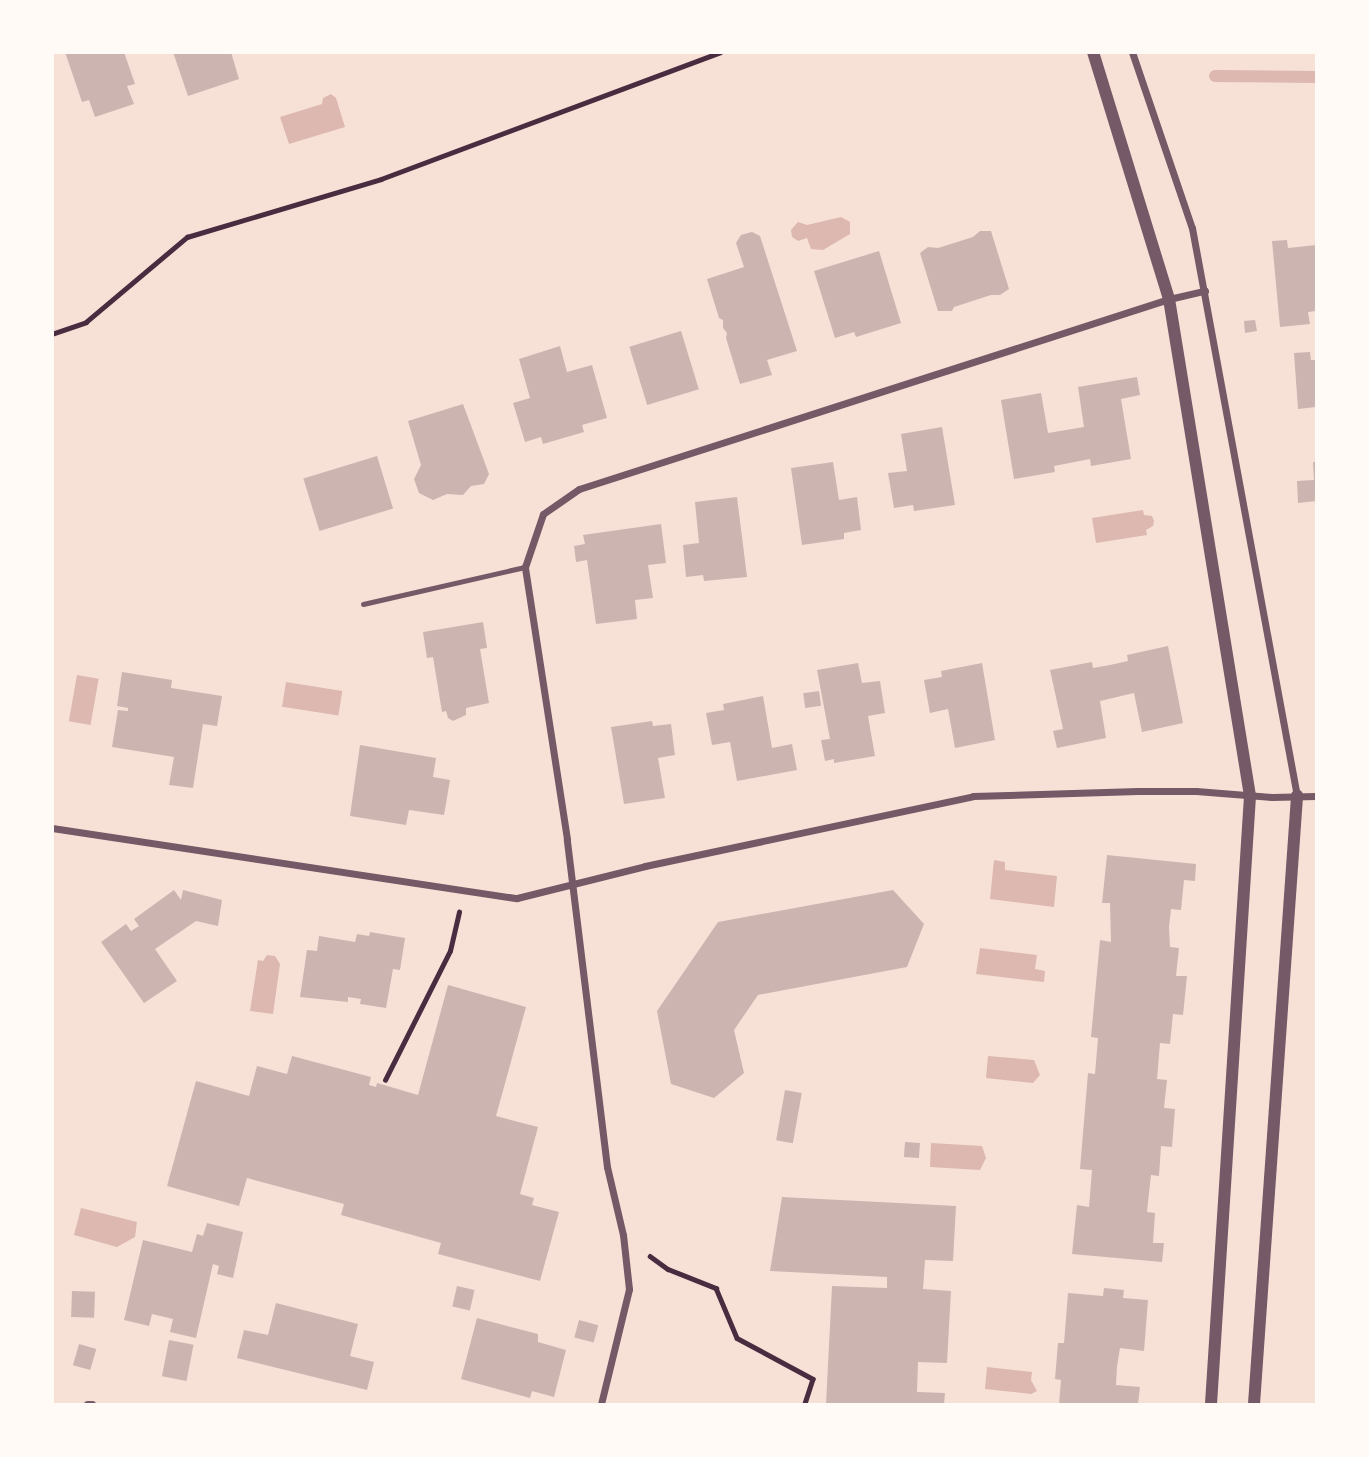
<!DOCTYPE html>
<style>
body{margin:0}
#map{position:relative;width:1369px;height:1457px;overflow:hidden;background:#f7e1d7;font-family:Cabin,sans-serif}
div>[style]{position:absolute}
.water>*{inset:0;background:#dcb8b0;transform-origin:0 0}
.stream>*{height:12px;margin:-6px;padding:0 6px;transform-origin:6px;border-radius:6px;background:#dcb8b0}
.building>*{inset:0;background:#ccb4b1;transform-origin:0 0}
.path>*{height:4.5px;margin:-2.25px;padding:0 2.25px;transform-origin:2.25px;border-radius:2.25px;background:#4a2c40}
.service>*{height:5px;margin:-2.5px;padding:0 2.5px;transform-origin:2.5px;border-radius:2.5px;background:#755966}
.minor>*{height:7px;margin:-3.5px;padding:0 3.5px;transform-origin:3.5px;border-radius:3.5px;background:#755966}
.tertiary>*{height:12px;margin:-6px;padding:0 6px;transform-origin:6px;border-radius:6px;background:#755966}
span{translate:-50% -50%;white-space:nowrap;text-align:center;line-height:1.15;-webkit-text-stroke:7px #fffaf5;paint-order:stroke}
.frame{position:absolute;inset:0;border:54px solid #fffaf5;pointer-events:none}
</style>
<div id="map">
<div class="water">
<div style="clip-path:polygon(331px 94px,336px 98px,345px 127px,289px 144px,280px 117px,322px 104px,323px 98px)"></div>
<div style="clip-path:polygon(841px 217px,850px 222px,850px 234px,823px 250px,811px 249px,807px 238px,798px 241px,792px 237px,791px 230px,798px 222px,807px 225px)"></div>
<div style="clip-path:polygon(1143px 510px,1144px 515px,1152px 516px,1154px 521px,1153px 526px,1146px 530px,1147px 535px,1096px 543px,1092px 518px)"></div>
<div style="left:77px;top:675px;width:22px;height:47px;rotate:10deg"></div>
<div style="left:286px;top:682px;width:57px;height:25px;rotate:9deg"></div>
<div style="clip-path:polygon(994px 860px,1005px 862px,1005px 870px,1057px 876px,1054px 907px,990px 899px)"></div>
<div style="clip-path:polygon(980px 948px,1037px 955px,1035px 969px,1045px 971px,1044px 982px,976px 974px)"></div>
<div style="clip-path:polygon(267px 955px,275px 956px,280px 964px,273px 1014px,250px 1011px,258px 960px,263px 961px)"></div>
<div style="clip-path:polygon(988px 1056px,1034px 1060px,1040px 1075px,1033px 1083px,986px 1078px)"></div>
<div style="clip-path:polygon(931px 1143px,982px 1146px,986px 1158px,980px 1170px,930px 1167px)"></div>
<div style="clip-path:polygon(81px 1208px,137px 1222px,135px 1237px,117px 1247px,74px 1235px)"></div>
<div style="clip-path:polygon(987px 1367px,1032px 1372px,1031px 1380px,1037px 1391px,1031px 1394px,985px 1389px)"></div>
</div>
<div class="stream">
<div style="left:1215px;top:76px;width:101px;rotate:0.6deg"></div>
</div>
<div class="building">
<div style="clip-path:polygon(65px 52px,124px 52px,135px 84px,127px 86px,134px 104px,95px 117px,89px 100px,82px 102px)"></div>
<div style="clip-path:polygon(173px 52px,231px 52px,239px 79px,188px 96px)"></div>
<div style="clip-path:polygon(980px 231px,991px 231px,1009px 289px,1000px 295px,991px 295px,954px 307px,952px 311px,938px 311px,920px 253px,928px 247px,938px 248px,973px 237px)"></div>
<div style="clip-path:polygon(752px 232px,760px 236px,797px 351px,767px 360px,772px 375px,740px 384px,726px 338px,727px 333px,723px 328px,723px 320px,719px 318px,707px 279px,744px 267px,736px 243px,741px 235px)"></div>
<div style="clip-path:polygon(1287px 240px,1288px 248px,1316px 245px,1316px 311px,1308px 312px,1310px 324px,1280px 327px,1272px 241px)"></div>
<div style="clip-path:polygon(879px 251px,901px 323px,856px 337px,854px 332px,835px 338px,814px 271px)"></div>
<div style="clip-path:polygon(1255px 320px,1257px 331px,1245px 333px,1244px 321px)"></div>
<div style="left:681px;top:331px;width:61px;height:54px;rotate:73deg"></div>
<div style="clip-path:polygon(560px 346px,567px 372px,592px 365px,607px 418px,582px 425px,584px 432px,543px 444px,541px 437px,525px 442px,513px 403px,530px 398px,519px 359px)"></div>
<div style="clip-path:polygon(1310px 352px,1311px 360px,1316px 360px,1316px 407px,1298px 409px,1294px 353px)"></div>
<div style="clip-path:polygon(1137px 377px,1140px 395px,1121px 399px,1131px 459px,1091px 466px,1090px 459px,1054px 466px,1055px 472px,1014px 479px,1001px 400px,1041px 393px,1048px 433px,1084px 427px,1078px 387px)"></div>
<div style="clip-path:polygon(463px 404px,489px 474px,484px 484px,471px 486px,463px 495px,447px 494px,433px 500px,419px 493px,414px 479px,421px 465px,408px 421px)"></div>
<div style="clip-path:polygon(942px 427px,955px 505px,914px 511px,913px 505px,894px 508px,888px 473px,907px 471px,901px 434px)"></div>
<div style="left:377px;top:456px;width:55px;height:77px;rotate:73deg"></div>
<div style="clip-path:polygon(833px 462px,839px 500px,857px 497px,861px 530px,844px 533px,844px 539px,802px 545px,791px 468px)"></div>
<div style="clip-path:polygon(1313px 462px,1316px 462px,1316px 501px,1298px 503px,1297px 481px,1314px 480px)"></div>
<div style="clip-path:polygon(737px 497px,747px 577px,704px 581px,703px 575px,686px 577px,683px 545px,699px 543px,695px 502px)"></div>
<div style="clip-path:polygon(661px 524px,666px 563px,648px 565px,653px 598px,635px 600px,637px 619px,596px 624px,587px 560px,576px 562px,574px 546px,585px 544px,583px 535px)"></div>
<div style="clip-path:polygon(483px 622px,487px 648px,480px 649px,489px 703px,466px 708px,466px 715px,453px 721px,448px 718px,446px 711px,442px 712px,433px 657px,427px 658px,423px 632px)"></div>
<div style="clip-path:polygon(1168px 646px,1183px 723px,1142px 732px,1134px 693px,1100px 701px,1106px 738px,1057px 748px,1053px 731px,1063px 729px,1050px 670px,1092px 662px,1093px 668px,1110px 665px,1128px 661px,1127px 655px)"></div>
<div style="clip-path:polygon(858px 663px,862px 683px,880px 681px,885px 713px,868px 716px,875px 756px,834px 763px,834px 759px,825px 761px,821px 740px,830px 739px,817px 670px)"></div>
<div style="clip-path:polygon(982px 663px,995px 740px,955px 748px,948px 709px,930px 713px,924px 680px,942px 677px,941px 671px)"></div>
<div style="clip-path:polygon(122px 672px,172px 680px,171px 688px,222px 696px,217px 726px,203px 724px,193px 788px,169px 785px,174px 757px,112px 747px,118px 710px,128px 711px,128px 708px,117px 706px)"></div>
<div style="left:819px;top:691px;width:15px;height:16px;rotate:82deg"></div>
<div style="clip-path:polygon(763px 696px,772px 748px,792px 744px,797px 770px,737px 781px,730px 742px,712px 745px,706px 713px,724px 710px,723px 704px)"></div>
<div style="clip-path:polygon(652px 721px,653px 726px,671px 724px,675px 755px,658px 758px,665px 798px,624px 804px,611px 727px)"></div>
<div style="clip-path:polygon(360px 745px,436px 758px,433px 777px,450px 780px,444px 815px,409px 810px,406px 825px,350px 816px)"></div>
<div style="clip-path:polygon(1107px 855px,1196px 864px,1195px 881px,1184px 880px,1181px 910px,1171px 909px,1169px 927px,1170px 947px,1179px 948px,1176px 976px,1187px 976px,1183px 1015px,1173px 1014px,1170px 1044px,1160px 1043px,1157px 1079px,1167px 1080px,1164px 1108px,1175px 1109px,1172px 1147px,1161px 1146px,1159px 1176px,1151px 1175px,1149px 1193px,1147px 1212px,1155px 1213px,1153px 1243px,1164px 1243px,1162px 1262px,1072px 1254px,1077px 1205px,1089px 1207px,1092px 1170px,1080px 1169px,1088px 1073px,1095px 1074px,1098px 1038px,1091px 1037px,1100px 940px,1111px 942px,1110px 903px,1102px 903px)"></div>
<div style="clip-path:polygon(174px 890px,181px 900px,183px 890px,222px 900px,218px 926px,196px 921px,155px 949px,177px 981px,144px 1003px,101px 942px,126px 924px,131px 931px,139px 926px,134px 919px)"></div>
<div style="clip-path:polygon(893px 890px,924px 924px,907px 967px,758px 995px,734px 1030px,744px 1073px,714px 1098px,671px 1084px,657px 1011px,718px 922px)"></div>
<div style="clip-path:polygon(370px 932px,405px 938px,400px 970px,393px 969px,386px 1008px,360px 1004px,361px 999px,348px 997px,348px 1002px,300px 997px,307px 950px,317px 951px,319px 936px,355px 942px,357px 934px,369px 936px)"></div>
<div style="clip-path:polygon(448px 985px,526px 1007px,496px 1116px,538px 1127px,520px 1194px,534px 1198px,532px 1205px,559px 1212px,540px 1281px,438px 1254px,441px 1243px,341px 1215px,344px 1204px,247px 1178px,239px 1206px,167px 1186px,196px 1081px,249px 1096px,257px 1066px,287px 1074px,292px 1056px,371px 1077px,369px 1085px,376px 1087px,377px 1083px,418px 1095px)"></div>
<div style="left:785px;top:1090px;width:17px;height:51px;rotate:10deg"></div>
<div style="left:905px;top:1142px;width:15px;height:15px;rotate:4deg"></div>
<div style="clip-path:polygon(782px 1197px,956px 1206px,953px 1261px,925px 1260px,923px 1289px,951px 1291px,947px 1363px,918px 1362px,917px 1392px,945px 1393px,944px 1404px,826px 1404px,832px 1286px,887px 1288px,887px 1277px,770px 1271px)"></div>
<div style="clip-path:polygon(207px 1223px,243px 1232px,233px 1278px,217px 1274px,219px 1266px,213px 1264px,196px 1338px,170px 1332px,173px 1319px,152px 1314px,149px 1326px,124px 1320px,143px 1240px,192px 1252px,197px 1234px,203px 1236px)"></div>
<div style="left:457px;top:1286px;width:18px;height:21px;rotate:13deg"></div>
<div style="clip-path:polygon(1104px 1288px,1124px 1290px,1123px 1298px,1148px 1300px,1144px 1351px,1120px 1348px,1117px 1367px,1116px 1385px,1140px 1387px,1138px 1404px,1059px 1404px,1061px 1380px,1055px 1379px,1058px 1343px,1064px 1343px,1068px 1293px,1103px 1296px)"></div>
<div style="left:72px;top:1291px;width:23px;height:26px;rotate:2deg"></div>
<div style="clip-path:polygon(276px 1303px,358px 1324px,350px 1356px,374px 1362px,367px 1390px,237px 1358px,244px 1330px,268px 1335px)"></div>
<div style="clip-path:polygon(477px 1318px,538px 1334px,538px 1342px,566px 1350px,554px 1397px,532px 1391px,530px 1398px,461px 1379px)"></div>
<div style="left:579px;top:1320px;width:20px;height:18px;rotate:15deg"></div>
<div style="left:169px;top:1340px;width:25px;height:37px;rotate:11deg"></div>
<div style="left:79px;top:1344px;width:18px;height:22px;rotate:16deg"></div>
</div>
<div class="path">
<div style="left:52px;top:334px;width:36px;rotate:-19deg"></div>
<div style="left:86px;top:322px;width:132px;rotate:-40.1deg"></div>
<div style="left:187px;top:237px;width:202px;rotate:-16.6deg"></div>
<div style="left:381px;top:179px;width:362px;rotate:-20.5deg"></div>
<div style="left:385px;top:1080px;width:144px;rotate:-63.3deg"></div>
<div style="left:450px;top:951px;width:40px;rotate:-77deg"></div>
<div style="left:650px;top:1256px;width:22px;rotate:36deg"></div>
<div style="left:668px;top:1269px;width:52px;rotate:21.6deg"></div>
<div style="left:716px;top:1288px;width:54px;rotate:67.2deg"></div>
<div style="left:737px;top:1338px;width:86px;rotate:28.3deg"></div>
<div style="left:813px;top:1379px;width:26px;rotate:108deg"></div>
</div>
<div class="service">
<div style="left:363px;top:604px;width:166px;rotate:-12.9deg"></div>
</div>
<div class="minor">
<div style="left:1132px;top:52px;width:186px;rotate:71.2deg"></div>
<div style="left:1192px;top:228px;width:578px;rotate:79.53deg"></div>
<div style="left:52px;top:828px;width:470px;rotate:8.6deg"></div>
<div style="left:517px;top:898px;width:132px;rotate:-14deg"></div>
<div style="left:645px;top:866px;width:335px;rotate:-12deg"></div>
<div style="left:973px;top:796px;width:165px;rotate:-1.7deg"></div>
<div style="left:1138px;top:791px;width:58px"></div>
<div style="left:1196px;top:791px;width:76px;rotate:4.5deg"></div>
<div style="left:1272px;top:797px;width:44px;rotate:-1.3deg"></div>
<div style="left:87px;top:1404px;width:5px"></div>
<div style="left:601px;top:1404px;width:118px;rotate:-76.3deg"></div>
<div style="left:629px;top:1289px;width:54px;rotate:-96.3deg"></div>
<div style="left:623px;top:1235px;width:70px;rotate:-103.2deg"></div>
<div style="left:607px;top:1167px;width:330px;rotate:-97deg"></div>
<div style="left:567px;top:839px;width:275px;rotate:-98.8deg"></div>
<div style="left:525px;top:567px;width:56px;rotate:-71.2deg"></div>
<div style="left:543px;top:514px;width:44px;rotate:-34.8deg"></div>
<div style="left:579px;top:489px;width:620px;rotate:-17.85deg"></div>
<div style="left:1169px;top:299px;width:37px;rotate:-13deg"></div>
</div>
<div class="tertiary">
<div style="left:1093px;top:52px;width:258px;rotate:72.9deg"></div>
<div style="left:1169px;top:299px;width:504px;rotate:80.74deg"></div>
<div style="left:1250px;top:796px;width:609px;rotate:93.67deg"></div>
<div style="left:1254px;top:1404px;width:610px;rotate:-85.95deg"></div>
</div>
<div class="frame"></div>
</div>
